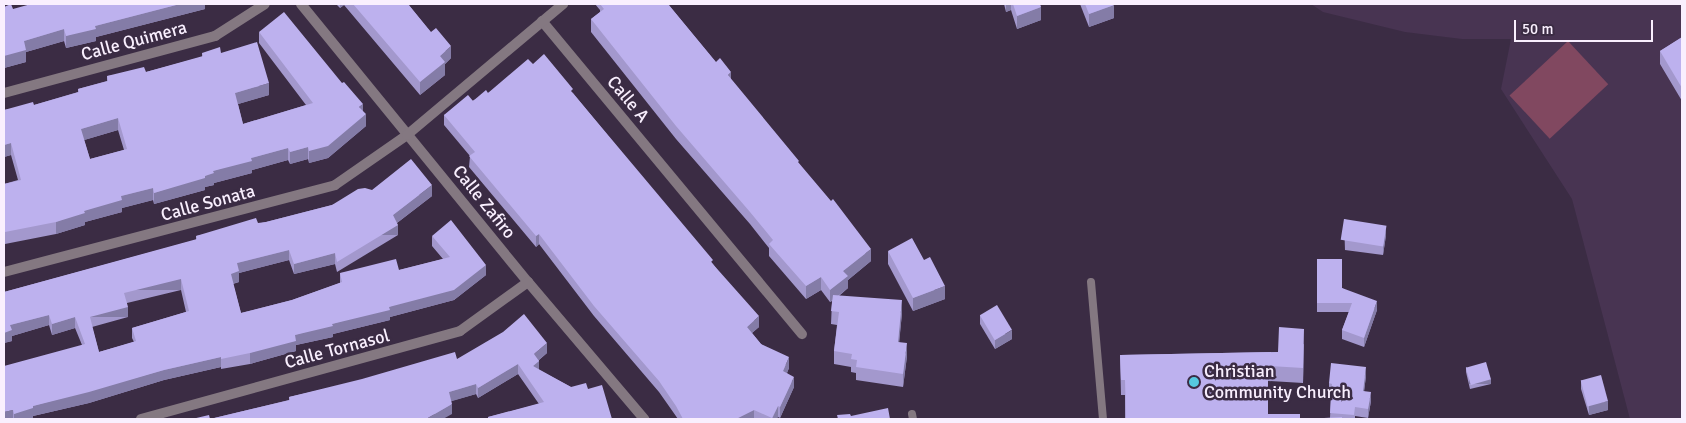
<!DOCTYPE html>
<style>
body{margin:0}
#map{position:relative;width:1686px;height:423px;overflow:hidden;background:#3b2c44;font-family:Signika,sans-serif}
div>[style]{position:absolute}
.built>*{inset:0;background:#483452}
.green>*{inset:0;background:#814860;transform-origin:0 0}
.lane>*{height:8px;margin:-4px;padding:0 4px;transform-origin:4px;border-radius:4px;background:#847881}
.street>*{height:10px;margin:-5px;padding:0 5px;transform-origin:5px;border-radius:5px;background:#847881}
.wall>*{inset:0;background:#a398cd}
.shaded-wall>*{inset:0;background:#847ca7;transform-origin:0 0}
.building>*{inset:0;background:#bdb1ee;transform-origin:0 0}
.dots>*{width:14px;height:14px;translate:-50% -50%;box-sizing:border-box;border:2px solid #3b2c44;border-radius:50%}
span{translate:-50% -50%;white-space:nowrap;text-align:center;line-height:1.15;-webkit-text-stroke:5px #3b2c44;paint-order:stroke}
.street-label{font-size:18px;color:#f9effe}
.poi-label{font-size:18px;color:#f9effe}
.left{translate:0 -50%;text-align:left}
.frame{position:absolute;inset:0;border:5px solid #f9effe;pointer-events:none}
.scale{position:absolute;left:1514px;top:20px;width:139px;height:22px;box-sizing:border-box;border:2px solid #f9effe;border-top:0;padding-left:6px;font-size:15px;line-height:18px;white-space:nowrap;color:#f9effe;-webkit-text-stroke:4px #3b2c44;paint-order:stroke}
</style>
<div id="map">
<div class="built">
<div style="clip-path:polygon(1311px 4px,1682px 4px,1682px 419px,1630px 419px,1572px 199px,1501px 89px,1511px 39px,1462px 39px,1405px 32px,1323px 12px)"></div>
</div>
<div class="green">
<div style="left:1568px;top:41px;width:59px;height:80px;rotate:47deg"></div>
</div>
<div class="lane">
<div style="left:1091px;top:282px;width:138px;rotate:85deg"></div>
<div style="left:912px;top:414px;width:5px;rotate:79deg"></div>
</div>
<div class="street">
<div style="left:301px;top:4px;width:359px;rotate:50.8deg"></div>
<div style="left:528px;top:282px;width:180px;rotate:49.7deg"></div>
<div style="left:542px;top:21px;width:407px;rotate:50.3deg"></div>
<div style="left:4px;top:93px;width:219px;rotate:-15.1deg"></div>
<div style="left:215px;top:36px;width:59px;rotate:-32.6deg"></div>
<div style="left:4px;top:272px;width:342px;rotate:-14.7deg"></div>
<div style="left:335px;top:185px;width:88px;rotate:-34.8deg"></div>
<div style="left:407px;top:135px;width:204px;rotate:-40deg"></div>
<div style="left:141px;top:419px;width:331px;rotate:-15.4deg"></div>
<div style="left:460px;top:331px;width:84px;rotate:-35.8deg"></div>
</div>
<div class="wall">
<div style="clip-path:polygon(205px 4px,205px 9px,96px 37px,96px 41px,66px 48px,64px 41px,26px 52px,26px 62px,4px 68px,4px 7px,13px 9px)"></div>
<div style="clip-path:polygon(336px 4px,408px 4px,451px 58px,445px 64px,445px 75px,420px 95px,344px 5px,340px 8px)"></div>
<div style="clip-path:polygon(595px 4px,668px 4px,799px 164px,871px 261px,848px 280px,848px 288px,839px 296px,902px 313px,899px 342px,907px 356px,903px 387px,856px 380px,856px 373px,851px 372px,851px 367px,834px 364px,834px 351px,837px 325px,831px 324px,832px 301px,830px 302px,821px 290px,806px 299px,769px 256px,769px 248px,750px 224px,676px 139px,591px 32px,591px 19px,600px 12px,600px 10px)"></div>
<div style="clip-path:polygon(1004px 4px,1040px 4px,1041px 20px,1017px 29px,1011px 10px,1006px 12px)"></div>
<div style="clip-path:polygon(1080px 4px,1113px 4px,1114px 18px,1089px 27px)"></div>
<div style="clip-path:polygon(1682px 26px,1682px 101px,1660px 64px,1660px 51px,1681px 38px,1681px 27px)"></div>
<div style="clip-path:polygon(evenodd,259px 32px,363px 112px,366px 126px,328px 158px,309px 163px,308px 159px,290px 164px,288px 160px,252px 170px,252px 173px,214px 183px,214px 185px,205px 187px,205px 190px,154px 204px,153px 200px,122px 208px,122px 212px,85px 222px,85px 225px,56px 234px,5px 244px,4px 241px,4px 184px,18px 180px,11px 155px,4px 157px,4px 110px,34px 105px,78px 92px,78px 89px,107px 81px,107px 76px,146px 72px,202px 57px,202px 53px,221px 53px,269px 95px,238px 104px,243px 124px,306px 105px,259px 43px,259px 32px,118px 130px,124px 150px,90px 159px,84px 140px,118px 130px)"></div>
<div style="clip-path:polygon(533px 64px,573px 93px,713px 264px,759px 327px,752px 333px,761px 344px,789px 368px,787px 373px,794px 387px,780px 418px,778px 417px,776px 419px,678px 419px,659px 392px,594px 316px,539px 244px,536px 247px,469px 167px,470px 156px,444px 125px,444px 115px,488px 93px)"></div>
<div style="clip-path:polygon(evenodd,372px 190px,432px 196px,397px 223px,398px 235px,337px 272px,335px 264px,294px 274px,289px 260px,239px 273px,239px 282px,233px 284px,241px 313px,292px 300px,340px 283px,340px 273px,399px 270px,443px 259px,432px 246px,432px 236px,486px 275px,454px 300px,390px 317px,390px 320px,333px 334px,333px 337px,296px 345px,296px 351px,250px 364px,221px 369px,221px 367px,164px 380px,89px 403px,33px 416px,33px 419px,4px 419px,82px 345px,75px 328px,52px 335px,49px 325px,12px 336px,12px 341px,4px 343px,4px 292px,196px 240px,196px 236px,266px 222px,332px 205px,372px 190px,181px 290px,186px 312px,132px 328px,132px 338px,134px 342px,99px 352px,92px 327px,128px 317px,127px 303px,181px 290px)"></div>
<div style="clip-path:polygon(1344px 219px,1386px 235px,1383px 255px,1345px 250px)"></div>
<div style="clip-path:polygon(888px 251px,945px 299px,913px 311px,888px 264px)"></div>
<div style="clip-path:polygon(1317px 259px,1342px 288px,1377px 310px,1364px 347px,1342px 339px,1342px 330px,1349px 312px,1317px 312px)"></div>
<div style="clip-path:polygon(980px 315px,1012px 339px,995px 349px,980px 324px)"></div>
<div style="clip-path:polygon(1304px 344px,1303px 383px,1268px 381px,1268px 414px,1300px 419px,1125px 419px,1125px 395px,1121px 395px,1120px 355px,1278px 352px)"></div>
<div style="clip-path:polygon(547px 353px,539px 360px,539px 370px,571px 387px,588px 389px,612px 419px,488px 419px,488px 417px,539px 404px,518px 374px,478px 398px,476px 394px,451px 401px,452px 414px,210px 419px,289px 400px,289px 397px,457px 359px)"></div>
<div style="clip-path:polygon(1466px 367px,1491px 384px,1470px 389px,1466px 372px)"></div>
<div style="clip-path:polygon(1366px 376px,1364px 391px,1371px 401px,1368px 418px,1355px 416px,1355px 419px,1324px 419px,1330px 418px,1331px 392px,1329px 392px,1329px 383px)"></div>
<div style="clip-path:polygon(1581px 380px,1608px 410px,1589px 415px,1581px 389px)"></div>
</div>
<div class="shaded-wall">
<div style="clip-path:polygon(180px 4px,207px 4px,205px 4px,205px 9px,96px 37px,96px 41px,66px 48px,66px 36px,95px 26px)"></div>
<div style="clip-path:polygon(340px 4px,344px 4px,344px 5px,340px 8px)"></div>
<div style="clip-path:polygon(1006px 4px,1011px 4px,1011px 10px,1006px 12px)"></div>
<div style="clip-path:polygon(1114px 5px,1114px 18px,1089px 27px,1089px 14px)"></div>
<div style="clip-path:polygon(1041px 7px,1041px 20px,1017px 29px,1017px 16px)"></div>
<div style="clip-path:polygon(64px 29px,64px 41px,26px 52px,26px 62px,4px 68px,4px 56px,24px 41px)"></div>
<div style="clip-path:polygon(451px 46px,451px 58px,445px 64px,445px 75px,420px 95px,420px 82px,440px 56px)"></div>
<div style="clip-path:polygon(731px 72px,731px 85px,728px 75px)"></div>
<div style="clip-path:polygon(269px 83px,269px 95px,235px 105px,235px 93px)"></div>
<div style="clip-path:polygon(363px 104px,363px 116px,359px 107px)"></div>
<div style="clip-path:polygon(366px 114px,366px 126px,328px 158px,309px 163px,309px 151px)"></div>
<div style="clip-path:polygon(118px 118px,118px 130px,81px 141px,81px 129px)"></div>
<div style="clip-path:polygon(11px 143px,11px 155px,4px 157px,4px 145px)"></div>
<div style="clip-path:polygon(308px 147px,308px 159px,290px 164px,290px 152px)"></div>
<div style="clip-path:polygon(288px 148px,288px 160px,252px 170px,252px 173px,214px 183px,214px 185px,205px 187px,205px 190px,154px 204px,154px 193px,205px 176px,213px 171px,251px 158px)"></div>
<div style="clip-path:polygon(432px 185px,432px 196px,393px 226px,393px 215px)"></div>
<div style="clip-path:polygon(153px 188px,153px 200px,122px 208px,122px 212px,85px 222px,85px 225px,56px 234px,56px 222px,121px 196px)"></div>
<div style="left:398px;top:225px;width:10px;height:71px;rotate:90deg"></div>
<div style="clip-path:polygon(1386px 226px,1386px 235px,1383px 255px,1383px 246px)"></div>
<div style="clip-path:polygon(539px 234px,539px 244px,536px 247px,536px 236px)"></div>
<div style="clip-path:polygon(871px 249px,871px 261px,848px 280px,848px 288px,830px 302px,830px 290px,843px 271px)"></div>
<div style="clip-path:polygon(289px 250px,289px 260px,239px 273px,239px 282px,231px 284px,231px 274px,237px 263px)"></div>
<div style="clip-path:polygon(335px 253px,335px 264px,294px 274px,294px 264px)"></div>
<div style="clip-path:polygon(486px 265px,486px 275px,454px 300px,390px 317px,390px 320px,333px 334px,333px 337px,296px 345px,296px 351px,250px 364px,250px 353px,295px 335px,389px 307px)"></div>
<div style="clip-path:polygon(821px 277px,821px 290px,806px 299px,806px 286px)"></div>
<div style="left:181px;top:279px;width:11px;height:59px;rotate:90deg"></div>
<div style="clip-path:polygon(945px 286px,945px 299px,913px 311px,913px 298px)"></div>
<div style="clip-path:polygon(902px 300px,902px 313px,898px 355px,898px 342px)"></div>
<div style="clip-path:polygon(1377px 301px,1377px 310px,1364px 347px,1364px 338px)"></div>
<div style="left:128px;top:307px;width:10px;height:39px;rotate:90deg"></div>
<div style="clip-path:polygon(49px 315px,49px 325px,12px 336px,12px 341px,4px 343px,4px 333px,10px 325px)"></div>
<div style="clip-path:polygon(759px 316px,759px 327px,747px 337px,747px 327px)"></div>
<div style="clip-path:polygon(75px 317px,75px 328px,52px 335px,52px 324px)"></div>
<div style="clip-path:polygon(1304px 329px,1304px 344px,1303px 383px,1303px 368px)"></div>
<div style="clip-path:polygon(1012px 330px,1012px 339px,995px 349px,995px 340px)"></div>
<div style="clip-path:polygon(547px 343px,547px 353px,534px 364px,534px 354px)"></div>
<div style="clip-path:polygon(907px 343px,907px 356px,903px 387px,903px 374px)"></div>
<div style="clip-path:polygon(221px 357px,221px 367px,164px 380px,89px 403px,33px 416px,33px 419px,14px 419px,14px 414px,33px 406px,164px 370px)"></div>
<div style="clip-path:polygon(789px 357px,789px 368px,783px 382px,783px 371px)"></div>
<div style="clip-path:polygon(539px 361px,539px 371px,533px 366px)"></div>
<div style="clip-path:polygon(518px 364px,518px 374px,478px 398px,478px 388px)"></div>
<div style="clip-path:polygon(1366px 367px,1366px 376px,1363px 400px,1363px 391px)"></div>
<div style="clip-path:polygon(794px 377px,794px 387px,780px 418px,780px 407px)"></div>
<div style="left:1491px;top:379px;width:5px;height:22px;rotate:90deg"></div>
<div style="clip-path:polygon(476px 384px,476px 394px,449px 402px,449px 392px)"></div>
<div style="clip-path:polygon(1371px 392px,1371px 401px,1368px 418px,1368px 409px)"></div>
<div style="clip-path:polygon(1608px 401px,1608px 410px,1589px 415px,1589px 405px)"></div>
<div style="clip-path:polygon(452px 404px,452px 414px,443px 419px,426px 419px)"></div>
<div style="clip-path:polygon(778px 406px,778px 417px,776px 419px,772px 419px)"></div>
<div style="clip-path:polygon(13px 410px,13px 419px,4px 419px,4px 412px)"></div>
<div style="clip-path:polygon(754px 410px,754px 419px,736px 419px)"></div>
</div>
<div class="building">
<div style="clip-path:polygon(11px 4px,13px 9px,31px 4px,180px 4px,95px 26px,96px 29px,66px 36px,64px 29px,24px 41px,26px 50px,4px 56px,4px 7px)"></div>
<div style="clip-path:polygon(353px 4px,408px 4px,431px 32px,436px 28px,451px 46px,440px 56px,445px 62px,420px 82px)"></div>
<div style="clip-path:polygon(600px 4px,668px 4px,716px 62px,720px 58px,731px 72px,728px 75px,799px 161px,798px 162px,831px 201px,833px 199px,871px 249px,843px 271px,848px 276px,830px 290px,821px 277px,806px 286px,769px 244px,773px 240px,750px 212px,676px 126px,591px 19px,604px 9px)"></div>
<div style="clip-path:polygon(1013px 4px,1040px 4px,1041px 7px,1017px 16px)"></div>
<div style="clip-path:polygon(1085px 4px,1113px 4px,1114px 5px,1089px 14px)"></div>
<div style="clip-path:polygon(evenodd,284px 12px,342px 83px,344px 82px,363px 104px,359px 107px,366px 114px,328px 146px,309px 151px,308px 147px,290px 152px,288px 148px,251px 158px,252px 161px,213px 171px,214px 173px,205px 176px,205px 178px,154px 193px,153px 188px,121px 196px,122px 200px,84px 211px,85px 213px,56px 222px,5px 232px,4px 229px,4px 184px,21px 180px,11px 143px,4px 145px,4px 110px,33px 102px,34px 105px,79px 92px,78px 89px,108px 81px,107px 76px,144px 67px,146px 72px,203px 56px,202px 53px,220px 47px,221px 53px,257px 42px,269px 83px,235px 93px,243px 124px,313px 103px,259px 32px,284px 12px,118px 118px,127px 149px,90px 159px,81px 129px,118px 118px)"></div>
<div style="clip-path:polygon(1682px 37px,1682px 88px,1660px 51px)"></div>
<div style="clip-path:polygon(544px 54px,573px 89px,571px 91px,713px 260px,711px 262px,759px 316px,747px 327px,761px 344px,789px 357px,783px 371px,794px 377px,780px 407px,778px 406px,772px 418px,754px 410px,736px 419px,683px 419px,676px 406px,659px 381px,594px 306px,539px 234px,536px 236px,469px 156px,475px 152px,444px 115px,468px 95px,473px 101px,486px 90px,488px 93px,528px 59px,533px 64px)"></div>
<div style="clip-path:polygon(evenodd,411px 159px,432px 185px,393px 215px,398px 225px,337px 262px,335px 253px,294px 264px,289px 250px,237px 263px,239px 271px,231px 274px,241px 313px,292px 300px,342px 282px,340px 273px,396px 259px,399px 270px,450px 257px,432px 236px,451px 220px,486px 265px,454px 290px,389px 307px,390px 310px,332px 324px,333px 326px,295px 335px,296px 341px,250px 353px,221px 359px,221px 357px,164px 370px,89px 392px,33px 406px,33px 408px,14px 414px,13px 410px,4px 412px,4px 366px,85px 344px,75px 317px,52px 324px,49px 315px,10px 325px,12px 330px,4px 333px,4px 292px,197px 239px,196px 236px,256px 218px,258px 223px,266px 222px,332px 205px,358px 189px,365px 188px,372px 190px,411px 159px,181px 279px,189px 311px,132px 328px,136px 341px,99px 352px,90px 317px,128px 307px,124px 293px,181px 279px)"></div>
<div style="left:1344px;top:219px;width:43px;height:21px;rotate:9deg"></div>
<div style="clip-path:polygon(912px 238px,924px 260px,930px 257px,945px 286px,913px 298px,888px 251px)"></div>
<div style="clip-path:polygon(1317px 259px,1342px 259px,1342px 288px,1377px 301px,1364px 338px,1342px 330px,1352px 303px,1317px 303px)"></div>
<div style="clip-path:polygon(833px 295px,902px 300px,898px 342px,907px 343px,903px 374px,856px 367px,857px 360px,851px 359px,852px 354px,834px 351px,839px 312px,831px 311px)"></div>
<div style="left:997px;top:305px;width:29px;height:20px;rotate:59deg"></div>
<div style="clip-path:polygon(524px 314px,547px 343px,534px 354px,539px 361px,533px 366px,571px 387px,586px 383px,588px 389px,602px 385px,612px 419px,488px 419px,488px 417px,544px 402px,518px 364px,478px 388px,476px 384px,449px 392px,452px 404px,426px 419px,192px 419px,209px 415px,210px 419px,290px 400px,289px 397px,362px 379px,455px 352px,457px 359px,503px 332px)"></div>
<div style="clip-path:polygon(1279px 327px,1304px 329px,1303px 368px,1268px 366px,1268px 414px,1300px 414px,1300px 419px,1126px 419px,1125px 380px,1121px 380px,1120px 355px,1278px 352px)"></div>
<div style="left:1486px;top:362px;width:18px;height:21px;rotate:74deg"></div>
<div style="clip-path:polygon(1331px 363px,1366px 367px,1363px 391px,1371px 392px,1368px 409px,1355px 407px,1354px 415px,1330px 413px,1332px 384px,1329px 383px)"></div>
<div style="left:1601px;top:375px;width:27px;height:21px;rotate:75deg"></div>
<div style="clip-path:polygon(888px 408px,890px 419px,838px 419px,837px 415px,850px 414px,851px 416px)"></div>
<div style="clip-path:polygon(1342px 417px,1342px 419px,1324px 419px,1324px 418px)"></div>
</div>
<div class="dots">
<div style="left:1194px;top:382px;background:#56c9e0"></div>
</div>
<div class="street-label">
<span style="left:134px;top:41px;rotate:-15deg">Calle Quimera</span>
<span style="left:628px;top:99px;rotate:50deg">Calle A</span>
<span style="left:484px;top:202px;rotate:51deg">Calle Zafiro</span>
<span style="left:208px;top:203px;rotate:-15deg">Calle Sonata</span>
<span style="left:337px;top:349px;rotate:-15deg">Calle Tornasol</span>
</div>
<div class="poi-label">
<span class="left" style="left:1204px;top:382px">Christian<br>Community Church</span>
</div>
<div class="frame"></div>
<div class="scale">50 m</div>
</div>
